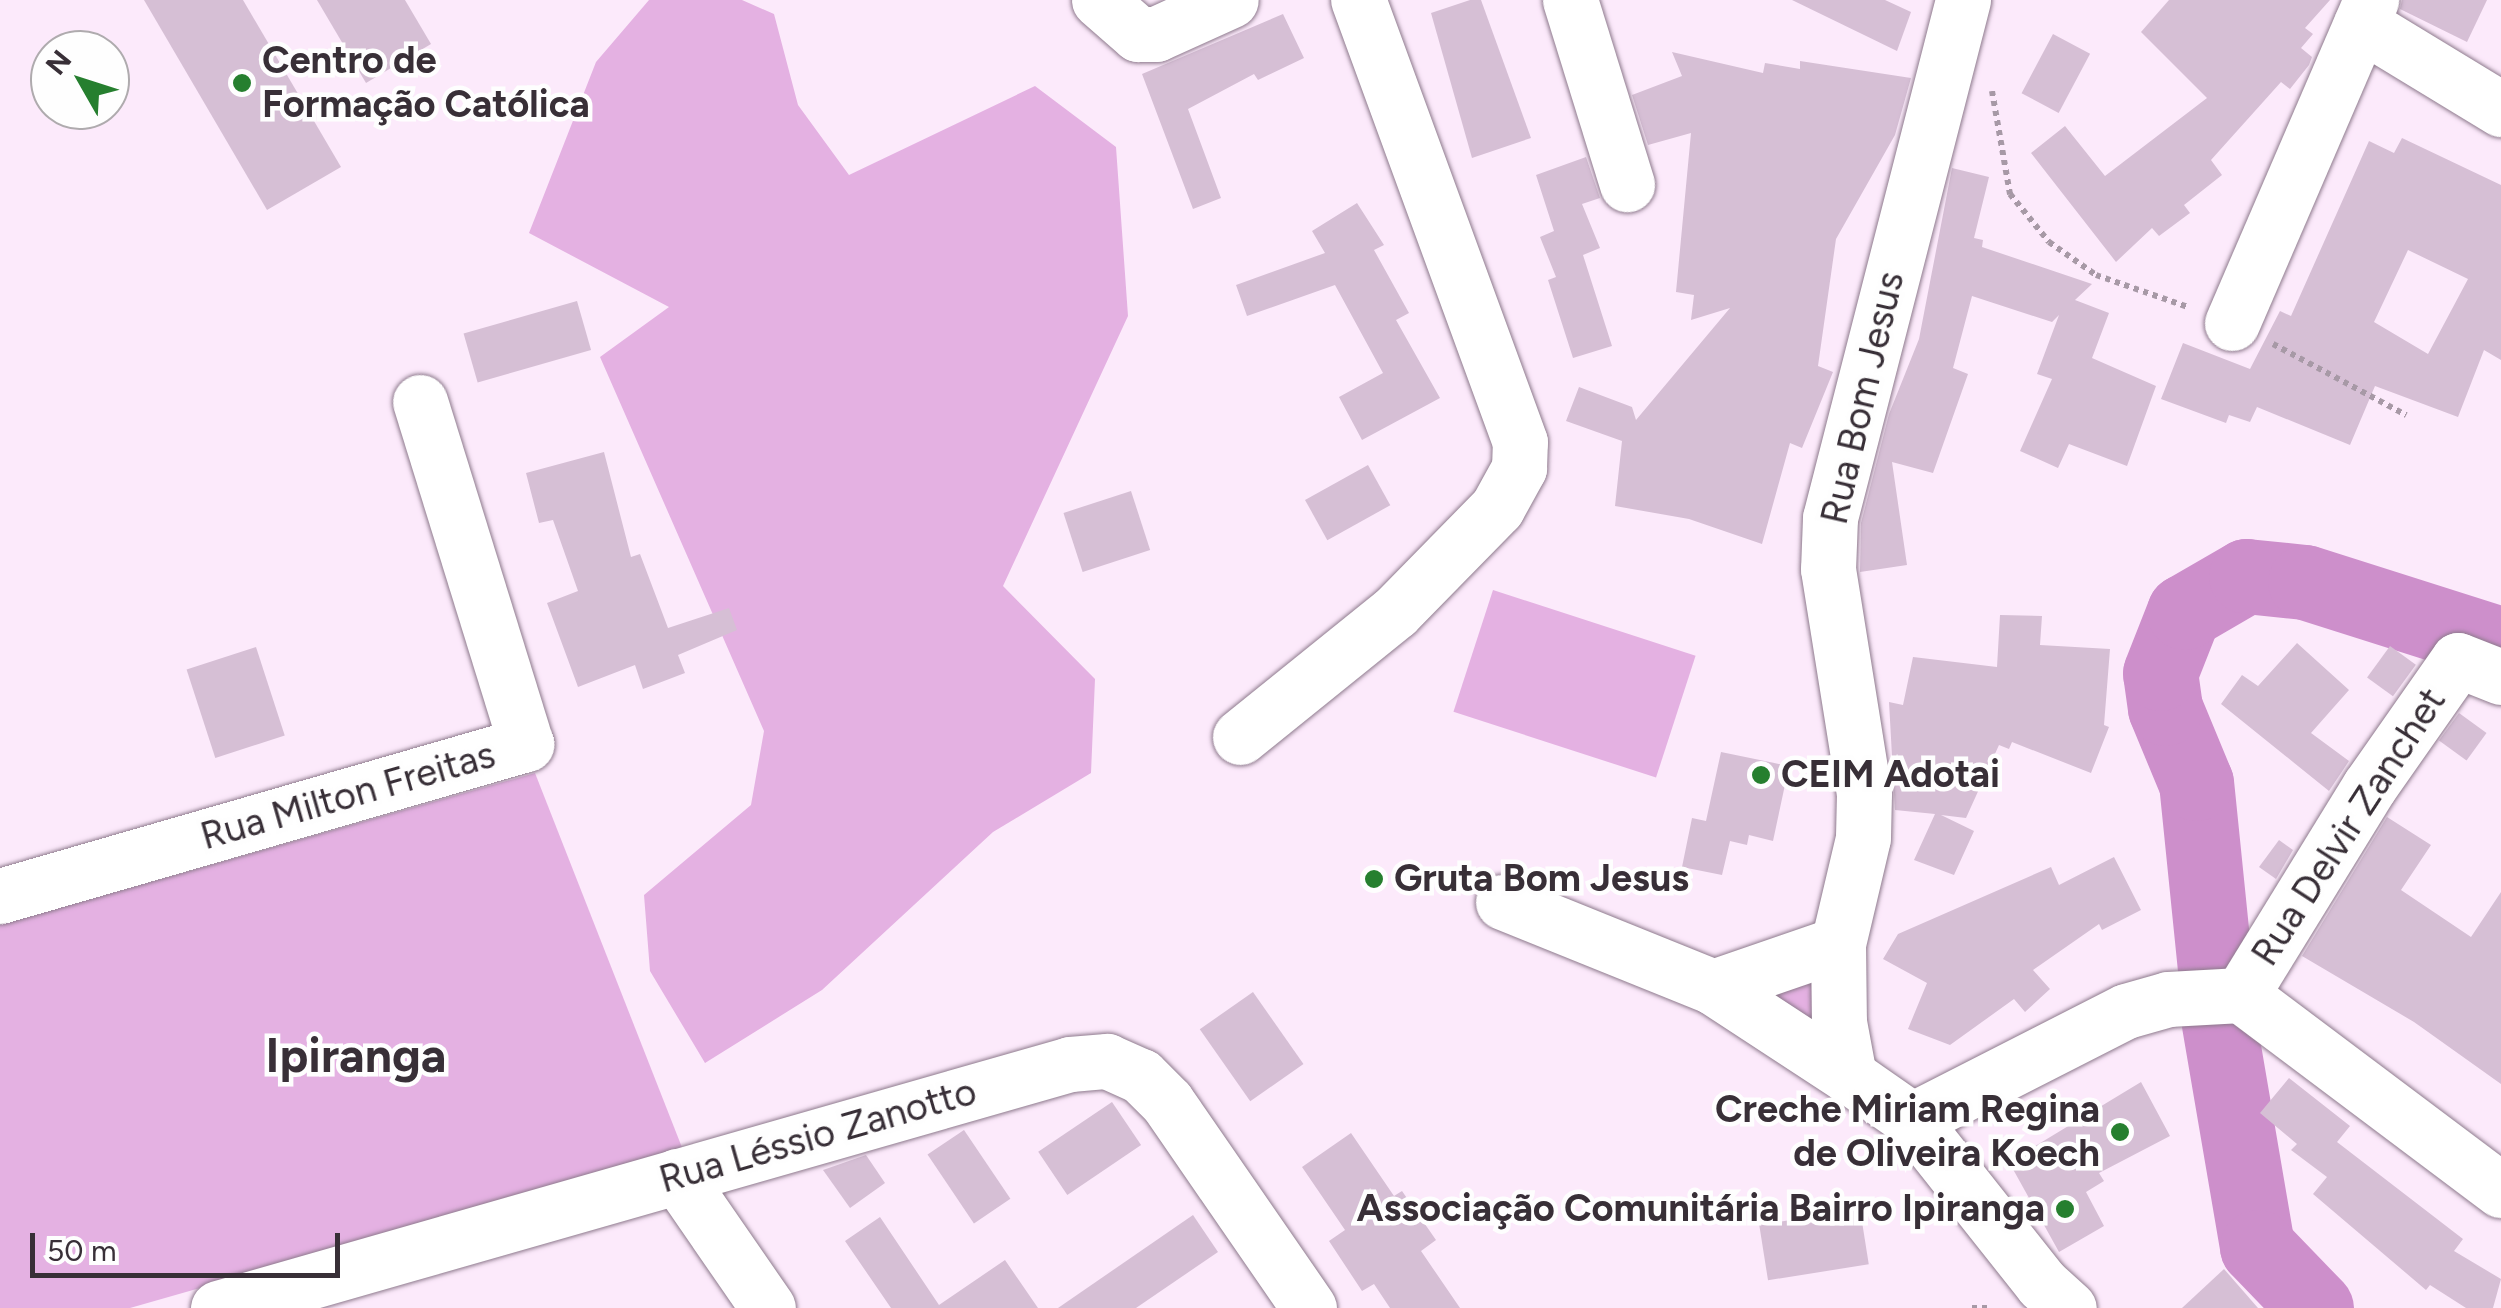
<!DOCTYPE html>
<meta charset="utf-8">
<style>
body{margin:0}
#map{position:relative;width:2501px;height:1308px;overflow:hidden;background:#fceafb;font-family:Figtree,sans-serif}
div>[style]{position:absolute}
.green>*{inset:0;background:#e4b1e2;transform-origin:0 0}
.river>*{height:75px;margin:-37.5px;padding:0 37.5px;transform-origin:37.5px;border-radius:37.5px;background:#cd8fcb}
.building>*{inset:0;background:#d6bfd5;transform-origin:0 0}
.path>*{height:6px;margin-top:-3px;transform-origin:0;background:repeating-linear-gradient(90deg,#a799a6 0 5px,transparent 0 10px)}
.roads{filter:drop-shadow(0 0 2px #8e7a8d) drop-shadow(0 0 2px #8e7a8d)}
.minor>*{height:55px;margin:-27.5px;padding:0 27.5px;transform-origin:27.5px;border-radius:27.5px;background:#fff}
.dots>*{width:28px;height:28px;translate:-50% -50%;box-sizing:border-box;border:5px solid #fefefe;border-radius:50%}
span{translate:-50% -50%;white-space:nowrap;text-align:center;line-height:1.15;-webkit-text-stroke:9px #fefefe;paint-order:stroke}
.poi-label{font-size:38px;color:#382f37;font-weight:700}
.left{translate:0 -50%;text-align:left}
.right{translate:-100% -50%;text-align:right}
.street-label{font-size:38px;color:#382f37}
.district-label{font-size:48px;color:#382f37;font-weight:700}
.north{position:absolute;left:30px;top:30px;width:100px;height:100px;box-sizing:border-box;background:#fefefe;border:2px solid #afabae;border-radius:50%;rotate:309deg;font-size:28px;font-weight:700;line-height:40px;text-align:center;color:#382f37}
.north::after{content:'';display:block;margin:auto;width:35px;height:45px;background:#267f2f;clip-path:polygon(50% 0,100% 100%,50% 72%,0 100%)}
.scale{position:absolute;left:30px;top:1233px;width:310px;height:45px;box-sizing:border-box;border:5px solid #382f37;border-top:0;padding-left:12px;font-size:30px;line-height:35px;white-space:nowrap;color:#382f37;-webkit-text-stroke:8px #fefefe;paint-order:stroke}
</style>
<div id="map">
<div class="green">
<div style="clip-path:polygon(649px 0,742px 0,774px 14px,798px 105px,849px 175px,1035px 86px,1116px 147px,1128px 316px,1003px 586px,1095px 679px,1091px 773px,993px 832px,822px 990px,705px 1063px,650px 971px,644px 895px,751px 805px,764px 731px,600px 357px,669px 307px,529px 233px,596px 62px)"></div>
<div style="left:1493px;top:590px;width:213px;height:128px;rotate:18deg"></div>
<div style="clip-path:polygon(535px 773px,683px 1150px,130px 1308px,0 1308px,0 925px)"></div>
<div style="clip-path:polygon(1823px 961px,1826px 1050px,1741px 996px)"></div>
</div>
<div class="river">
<div style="left:2215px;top:969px;width:187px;rotate:-95.8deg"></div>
<div style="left:2196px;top:783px;width:81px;rotate:-112.5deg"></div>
<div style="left:2165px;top:708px;width:35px;rotate:-98deg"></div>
<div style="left:2160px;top:673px;width:66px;rotate:-68.5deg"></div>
<div style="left:2184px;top:612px;width:72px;rotate:-30.1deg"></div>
<div style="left:2246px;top:576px;width:59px;rotate:5.8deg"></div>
<div style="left:2305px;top:582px;width:206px;rotate:17.6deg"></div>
<div style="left:2219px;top:1024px;width:226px;rotate:80.3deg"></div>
<div style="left:2257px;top:1247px;width:85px;rotate:46deg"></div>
</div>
<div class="building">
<div style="clip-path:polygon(144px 0,243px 0,341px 167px,267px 210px)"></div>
<div style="clip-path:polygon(317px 0,405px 0,431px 44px,366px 83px)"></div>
<div style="clip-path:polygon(1470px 0,1481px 0,1531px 138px,1472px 158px,1431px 13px)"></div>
<div style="clip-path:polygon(1792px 0,1885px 0,1911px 12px,1897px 51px)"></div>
<div style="clip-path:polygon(2169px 0,2330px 0,2305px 28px,2313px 34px,2301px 48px,2312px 57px,2309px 65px,2290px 89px,2281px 82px,2211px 160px,2222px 175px,2184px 205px,2190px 213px,2159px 236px,2152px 228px,2116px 262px,2031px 153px,2065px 126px,2105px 176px,2207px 98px,2141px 32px)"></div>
<div style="clip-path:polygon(2402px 0,2487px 0,2467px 42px,2400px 9px)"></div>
<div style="clip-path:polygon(1283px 14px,1304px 58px,1258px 80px,1254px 74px,1188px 109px,1221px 198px,1193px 209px,1142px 74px)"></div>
<div style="left:2053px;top:34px;width:42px;height:67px;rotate:28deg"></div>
<div style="clip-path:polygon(1672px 52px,1763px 73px,1765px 63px,1800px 69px,1800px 61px,1911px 78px,1895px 135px,1836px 239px,1818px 366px,1833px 372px,1802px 448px,1790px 443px,1762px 544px,1689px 519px,1615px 506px,1622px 441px,1566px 421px,1579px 387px,1632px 407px,1636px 420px,1730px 308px,1691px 320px,1694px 295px,1676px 292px,1691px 133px,1648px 145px,1632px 95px,1682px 76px)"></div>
<div style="clip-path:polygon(evenodd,2402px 138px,2501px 185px,2501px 360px,2484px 350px,2458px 417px,2375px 386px,2350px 445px,2257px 407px,2250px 422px,2229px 415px,2226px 423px,2161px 399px,2183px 343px,2250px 369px,2280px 311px,2291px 316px,2369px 141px,2394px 153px,2402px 138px,2408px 250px,2468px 279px,2428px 354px,2374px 322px,2408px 250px)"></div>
<div style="clip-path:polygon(1586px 157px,1600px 198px,1582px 204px,1600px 248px,1583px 255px,1612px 346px,1573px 358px,1548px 280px,1556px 277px,1540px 237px,1554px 231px,1536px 175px)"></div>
<div style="clip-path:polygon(1952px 168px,1989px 177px,1974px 238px,1983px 240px,1982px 247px,2092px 284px,2075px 300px,2109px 313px,2092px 358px,2156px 386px,2127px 466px,2069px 444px,2058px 468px,2020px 451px,2052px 379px,2037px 374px,2059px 315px,2052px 322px,1972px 296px,1953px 368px,1968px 374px,1933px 473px,1892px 462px,1907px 565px,1860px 572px,1861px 523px,1889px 414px,1919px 339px)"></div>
<div style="clip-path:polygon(1357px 203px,1384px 245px,1374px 250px,1409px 313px,1396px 320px,1440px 398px,1362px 440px,1339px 397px,1383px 373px,1335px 285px,1247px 316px,1236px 285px,1325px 253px,1312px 231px)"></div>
<div style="left:577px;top:301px;width:51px;height:118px;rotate:74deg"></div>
<div style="clip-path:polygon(604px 452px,631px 557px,640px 554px,668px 628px,729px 608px,737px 630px,678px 655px,685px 673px,643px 689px,635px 665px,578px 687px,547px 603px,578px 591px,553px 520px,539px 523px,526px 473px)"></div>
<div style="left:1368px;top:465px;width:46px;height:72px;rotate:61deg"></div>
<div style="left:1131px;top:491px;width:62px;height:71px;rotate:72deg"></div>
<div style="clip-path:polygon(2000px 615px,2042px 616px,2040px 645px,2110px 649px,2104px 725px,2109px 727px,2091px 773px,2012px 742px,2009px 749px,1999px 745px,1966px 818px,1941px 815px,1974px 831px,1954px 875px,1914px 860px,1935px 814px,1895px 810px,1889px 702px,1903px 705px,1913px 657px,1997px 667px)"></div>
<div style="clip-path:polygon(2297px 643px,2349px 690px,2311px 733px,2349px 761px,2329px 791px,2221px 704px,2242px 675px,2258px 686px)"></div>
<div style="left:2390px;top:646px;width:32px;height:39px;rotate:36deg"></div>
<div style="left:256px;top:647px;width:93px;height:73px;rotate:72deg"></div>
<div style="left:2459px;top:713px;width:34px;height:34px;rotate:36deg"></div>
<div style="clip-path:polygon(1721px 752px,1789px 766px,1773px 841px,1749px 835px,1747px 845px,1730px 841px,1722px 875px,1682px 867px,1692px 818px,1706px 821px)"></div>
<div style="clip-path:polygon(2387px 817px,2431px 845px,2401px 890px,2471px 937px,2501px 892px,2501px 1084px,2414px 1022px,2302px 956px)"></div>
<div style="clip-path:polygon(2279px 840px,2293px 850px,2276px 879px,2259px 867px)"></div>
<div style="clip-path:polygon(2114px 857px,2141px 910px,2102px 930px,2099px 924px,2033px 970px,2050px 989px,2025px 1012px,2014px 999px,1950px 1045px,1908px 1029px,1927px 983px,1883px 959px,1898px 934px,2051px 867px,2059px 885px)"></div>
<div style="left:1253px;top:992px;width:88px;height:65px;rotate:55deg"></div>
<div style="clip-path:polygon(2289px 1078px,2350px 1126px,2337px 1142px,2463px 1239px,2454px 1251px,2501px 1279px,2493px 1308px,2466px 1308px,2430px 1285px,2426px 1290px,2313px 1194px,2327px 1177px,2291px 1150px,2297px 1144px,2260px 1113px)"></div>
<div style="clip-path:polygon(2141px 1082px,2170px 1136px,2099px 1173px,2104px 1181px,2086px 1192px,2104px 1226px,2059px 1252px,2009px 1162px)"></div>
<div style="left:1112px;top:1102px;width:52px;height:89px;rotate:56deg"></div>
<div style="left:964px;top:1130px;width:83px;height:44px;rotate:56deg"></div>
<div style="clip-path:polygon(1351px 1133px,1394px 1196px,1402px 1191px,1436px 1240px,1421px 1251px,1460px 1308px,1390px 1308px,1374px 1284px,1362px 1291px,1329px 1241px,1345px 1230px,1302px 1167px)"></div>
<div style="clip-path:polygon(866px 1155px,885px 1183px,850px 1208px,823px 1170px)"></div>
<div style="left:1860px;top:1209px;width:56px;height:102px;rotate:81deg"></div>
<div style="clip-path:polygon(1193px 1215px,1218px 1252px,1136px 1308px,1058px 1308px)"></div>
<div style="clip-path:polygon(880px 1217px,939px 1305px,1005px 1260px,1038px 1308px,891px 1308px,845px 1241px)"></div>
<div style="clip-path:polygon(2224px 1269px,2258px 1308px,2182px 1308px)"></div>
</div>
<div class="path">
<div style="left:1992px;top:91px;width:105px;rotate:80.1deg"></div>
<div style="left:2010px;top:194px;width:62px;rotate:50.9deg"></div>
<div style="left:2049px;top:242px;width:57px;rotate:35.1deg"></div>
<div style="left:2096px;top:275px;width:97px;rotate:19.2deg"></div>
<div style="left:2273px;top:344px;width:151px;rotate:28.1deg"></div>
<div style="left:1972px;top:1308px;width:15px"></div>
</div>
<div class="roads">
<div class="minor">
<div style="left:1099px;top:0;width:52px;rotate:41.1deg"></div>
<div style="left:1138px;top:34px;width:18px"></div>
<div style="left:1156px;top:34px;width:82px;rotate:-24.4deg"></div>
<div style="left:1570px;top:0;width:193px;rotate:72.8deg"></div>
<div style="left:1963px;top:0;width:535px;rotate:104.4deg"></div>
<div style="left:1830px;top:518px;width:51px;rotate:92.2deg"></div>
<div style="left:1828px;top:569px;width:227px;rotate:80.9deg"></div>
<div style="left:1864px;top:793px;width:45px;rotate:91.3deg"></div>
<div style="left:1863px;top:838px;width:109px;rotate:103.3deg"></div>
<div style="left:1838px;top:944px;width:78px;rotate:89.3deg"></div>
<div style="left:1839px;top:1022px;width:55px;rotate:79.5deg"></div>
<div style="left:1849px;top:1076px;width:77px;rotate:34.9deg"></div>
<div style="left:1912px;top:1120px;width:209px;rotate:51.6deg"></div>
<div style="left:2042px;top:1284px;width:36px;rotate:42deg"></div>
<div style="left:2361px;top:24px;width:164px;rotate:31.3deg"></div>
<div style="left:2232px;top:323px;width:352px;rotate:-66.7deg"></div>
<div style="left:1240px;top:737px;width:199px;rotate:-38.9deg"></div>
<div style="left:1395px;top:612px;width:146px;rotate:-45.6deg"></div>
<div style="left:1497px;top:508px;width:46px;rotate:-61.2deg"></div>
<div style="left:1519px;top:468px;width:26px;rotate:-88deg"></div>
<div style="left:1520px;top:442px;width:471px;rotate:-110.1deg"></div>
<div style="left:0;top:896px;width:548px;rotate:-16.12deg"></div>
<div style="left:526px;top:744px;width:358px;rotate:-107.2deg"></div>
<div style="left:1503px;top:902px;width:227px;rotate:22deg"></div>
<div style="left:1713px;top:987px;width:163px;rotate:33.2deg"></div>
<div style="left:1713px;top:987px;width:132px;rotate:-19deg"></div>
<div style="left:2241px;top:995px;width:244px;rotate:-58.4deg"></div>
<div style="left:2369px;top:787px;width:155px;rotate:-55deg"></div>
<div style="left:2458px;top:660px;width:46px;rotate:21.6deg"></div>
<div style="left:1912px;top:1120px;width:240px;rotate:-27deg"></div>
<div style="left:2126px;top:1011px;width:44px;rotate:-15.9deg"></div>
<div style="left:2168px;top:999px;width:73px;rotate:-3.1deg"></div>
<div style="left:2241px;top:995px;width:325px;rotate:36.9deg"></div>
<div style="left:677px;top:1176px;width:160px;rotate:55.4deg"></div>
<div style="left:218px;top:1308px;width:886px;rotate:-15.98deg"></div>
<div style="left:1070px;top:1064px;width:37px;rotate:-5deg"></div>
<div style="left:1107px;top:1061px;width:37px;rotate:24deg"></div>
<div style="left:1141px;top:1076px;width:37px;rotate:45deg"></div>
<div style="left:1167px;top:1102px;width:250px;rotate:55.4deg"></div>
</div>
</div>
<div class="dots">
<div style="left:242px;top:83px;background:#267f2f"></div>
<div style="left:1761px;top:775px;background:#267f2f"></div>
<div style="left:1374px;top:879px;background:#267f2f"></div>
<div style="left:2120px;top:1132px;background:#267f2f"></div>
<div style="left:2065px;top:1209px;background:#267f2f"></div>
</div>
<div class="poi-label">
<span class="left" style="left:262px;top:83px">Centro de<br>Formação Católica</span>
<span class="left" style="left:1781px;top:775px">CEIM Adotai</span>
<span class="left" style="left:1394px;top:879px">Gruta Bom Jesus</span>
<span class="right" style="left:2100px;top:1132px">Creche Miriam Regina<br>de Oliveira Koech</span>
<span class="right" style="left:2045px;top:1209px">Associação Comunitária Bairro Ipiranga</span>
</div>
<div class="street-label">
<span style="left:1863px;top:398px;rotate:-77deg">Rua Bom Jesus</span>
<span style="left:348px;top:796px;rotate:-16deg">Rua Milton Freitas</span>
<span style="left:2349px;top:827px;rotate:-57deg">Rua Delvir Zanchet</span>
<span style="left:818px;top:1136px;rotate:-16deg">Rua Léssio Zanotto</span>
</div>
<div class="district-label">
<span style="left:356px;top:1056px">Ipiranga</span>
</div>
<div class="north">N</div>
<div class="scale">50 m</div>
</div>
